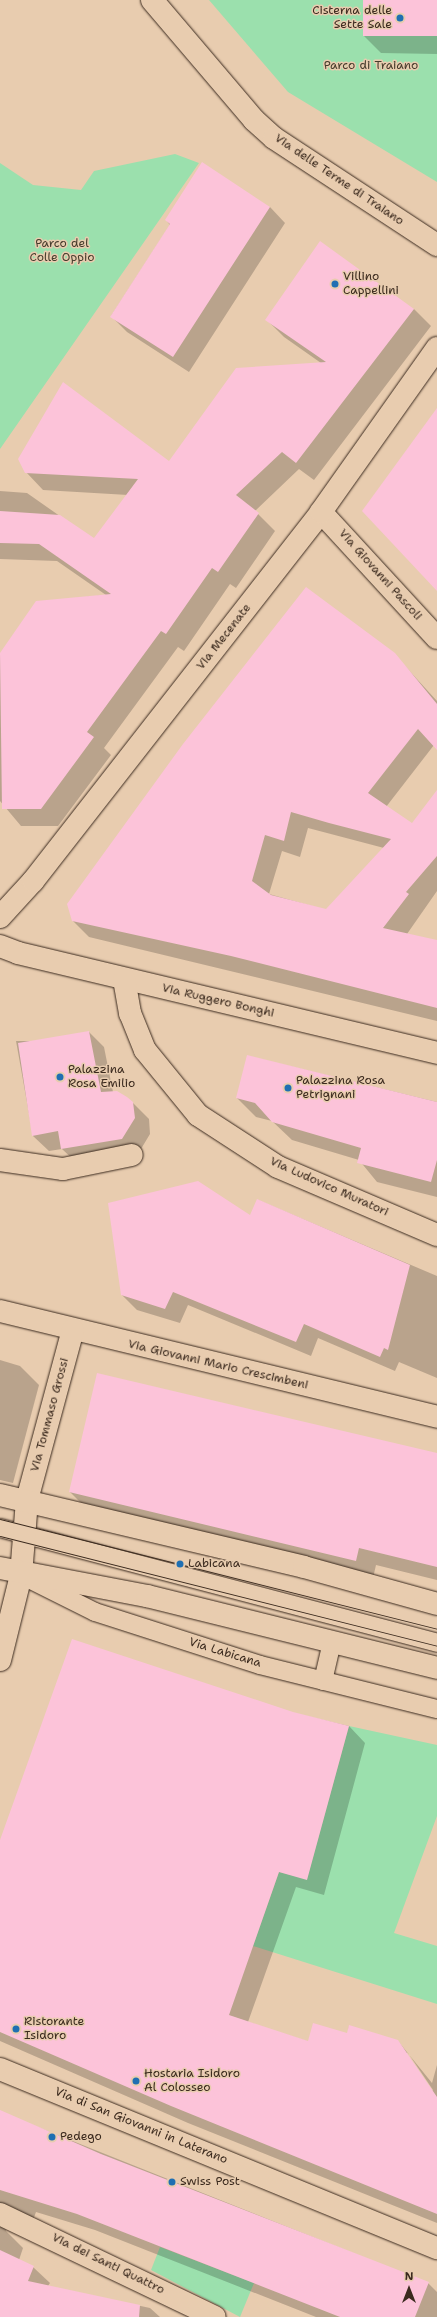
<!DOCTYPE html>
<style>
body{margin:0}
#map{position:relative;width:437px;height:2317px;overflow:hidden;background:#e8ccaf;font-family:"Shantell Sans",sans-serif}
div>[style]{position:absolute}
.green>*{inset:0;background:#9be0ad}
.shadow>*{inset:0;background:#0003}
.building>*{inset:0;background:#fcc3d9;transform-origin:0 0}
.roads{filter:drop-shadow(0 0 1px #3b2a1e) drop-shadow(0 0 1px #3b2a1e)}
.service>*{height:18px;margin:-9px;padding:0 9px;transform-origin:9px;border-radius:9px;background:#e8ccaf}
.minor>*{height:22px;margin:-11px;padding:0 11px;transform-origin:11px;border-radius:11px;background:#e8ccaf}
.secondary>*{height:22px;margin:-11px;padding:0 11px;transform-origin:11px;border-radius:11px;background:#e8ccaf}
.tram>*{height:1px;margin:-0.5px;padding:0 0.5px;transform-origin:0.5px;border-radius:0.5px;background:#3b2a1e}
.dots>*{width:11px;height:11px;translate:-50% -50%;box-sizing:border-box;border:2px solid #e8ccaf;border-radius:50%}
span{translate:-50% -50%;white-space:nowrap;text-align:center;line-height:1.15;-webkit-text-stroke:3px #e8ccaf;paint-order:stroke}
.poi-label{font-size:12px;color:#3b2a1e}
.right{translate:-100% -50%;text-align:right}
.left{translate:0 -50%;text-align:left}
.park-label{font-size:12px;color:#453c2c}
.street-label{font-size:12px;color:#3b2a1e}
.north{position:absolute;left:389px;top:2269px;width:40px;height:40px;-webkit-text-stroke:3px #e8ccaf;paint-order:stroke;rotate:0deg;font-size:11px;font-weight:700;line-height:16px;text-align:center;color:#3b2a1e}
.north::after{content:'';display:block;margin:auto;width:14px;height:18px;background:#3b2a1e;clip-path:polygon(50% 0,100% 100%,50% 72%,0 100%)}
</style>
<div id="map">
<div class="green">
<div style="clip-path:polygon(209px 0,437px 0,437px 182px,288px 92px)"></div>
<div style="clip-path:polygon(175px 154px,199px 163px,0 449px,0 163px,33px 185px,81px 190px,94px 171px)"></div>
<div style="clip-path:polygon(349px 1726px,437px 1745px,437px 1816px,394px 1933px,437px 1946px,437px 2004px,253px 1946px,279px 1872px,307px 1879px)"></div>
<div style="clip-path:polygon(160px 2247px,254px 2283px,240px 2317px,151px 2270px)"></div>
</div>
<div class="shadow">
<div style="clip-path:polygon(364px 0,437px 0,437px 54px,381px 53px,363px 35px)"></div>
<div style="clip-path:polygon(270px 207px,285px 223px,189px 372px,127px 332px,111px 316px,170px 225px,166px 220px)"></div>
<div style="clip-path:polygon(414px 309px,431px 326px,314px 480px,299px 469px,255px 511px,275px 531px,236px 588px,230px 584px,184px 651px,178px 647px,104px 748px,111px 755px,58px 826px,21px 826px,0 801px,0 655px,37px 602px,106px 595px,57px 561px,0 559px,0 491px,27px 493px,94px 540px,128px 495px,43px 490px,26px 472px,169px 462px,321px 363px,284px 337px,267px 320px)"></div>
<div style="clip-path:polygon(evenodd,394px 654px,437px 701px,437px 749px,434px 745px,386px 807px,412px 824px,437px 792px,437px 891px,407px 934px,437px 941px,437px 1021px,89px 937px,73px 921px,394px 654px,308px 828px,384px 848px,326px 910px,269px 894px,282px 851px,300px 857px,308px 828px)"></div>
<div style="clip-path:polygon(89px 1032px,104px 1047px,113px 1092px,133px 1103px,149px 1119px,150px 1134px,138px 1154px,78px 1164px,62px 1149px,49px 1151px,33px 1136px,16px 1041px,46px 1041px)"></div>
<div style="clip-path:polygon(248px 1056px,437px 1102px,437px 1197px,377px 1182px,359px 1160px,292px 1140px,272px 1121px,256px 1117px,237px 1098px)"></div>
<div style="clip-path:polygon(258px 1200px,437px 1276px,437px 1378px,399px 1362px,395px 1371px,318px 1338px,311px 1356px,188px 1305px,180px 1323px,137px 1310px,122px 1295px,251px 1216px)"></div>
<div style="clip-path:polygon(0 1360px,20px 1366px,39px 1385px,13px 1483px,0 1480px)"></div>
<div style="clip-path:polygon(98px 1374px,437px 1454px,437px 1580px,376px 1565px,373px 1578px,87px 1509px,70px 1492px)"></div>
<div style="clip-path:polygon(evenodd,293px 1713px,349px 1726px,365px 1743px,324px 1895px,296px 1887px,248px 2022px,309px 2042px,348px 2034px,349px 2026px,398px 2041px,432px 2083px,437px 2065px,437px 2223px,188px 2123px,0 2041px,0 1841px,293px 1713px,406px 2053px,408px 2053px,433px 2090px,432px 2091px,406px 2053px)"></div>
<div style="clip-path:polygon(0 2112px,428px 2283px,437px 2292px,437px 2317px,316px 2317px,95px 2230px,36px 2212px,32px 2223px,5px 2225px,6px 2231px,23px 2248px,19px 2260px,33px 2267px,50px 2283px,48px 2286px,150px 2308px,160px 2317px,0 2317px)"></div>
</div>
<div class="building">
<div style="left:363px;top:0;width:74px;height:36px"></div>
<div style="clip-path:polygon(202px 162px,270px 207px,173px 357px,110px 317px,170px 224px,165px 220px)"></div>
<div style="clip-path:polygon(320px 241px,414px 309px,296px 463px,282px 452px,236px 495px,259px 513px,218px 572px,212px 568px,166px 634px,161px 631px,87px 732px,94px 737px,41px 809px,2px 809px,0 653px,36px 601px,111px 594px,39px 544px,0 543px,0 511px,60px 515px,94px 538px,138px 479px,25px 473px,18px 459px,63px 382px,169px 461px,236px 368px,326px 362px,265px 320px)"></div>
<div style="clip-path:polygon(437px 408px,437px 591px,362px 511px)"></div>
<div style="clip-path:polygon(evenodd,306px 587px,395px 653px,437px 704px,437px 750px,418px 729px,368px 793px,412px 823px,437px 790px,437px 856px,406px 892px,409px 894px,383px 928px,437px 940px,437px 1008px,231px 956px,72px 921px,67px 904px,183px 744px,306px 587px,291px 812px,329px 823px,391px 839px,326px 909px,271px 895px,252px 881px,265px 835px,284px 841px,291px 812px)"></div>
<div style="clip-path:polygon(89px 1031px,101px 1092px,117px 1091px,127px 1097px,133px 1102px,135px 1118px,122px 1139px,61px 1149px,58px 1131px,32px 1136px,18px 1043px)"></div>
<div style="clip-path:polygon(247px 1055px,437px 1102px,437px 1160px,431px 1182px,357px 1163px,361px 1148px,272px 1122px,255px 1103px,236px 1098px)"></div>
<div style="clip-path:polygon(198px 1181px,250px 1215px,257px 1199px,410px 1265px,388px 1350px,384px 1348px,380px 1357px,304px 1324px,296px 1342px,173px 1292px,165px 1309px,121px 1295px,108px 1203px)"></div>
<div style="clip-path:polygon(97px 1373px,437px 1453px,437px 1567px,359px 1548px,356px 1561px,69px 1492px)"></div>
<div style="clip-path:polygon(72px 1639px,293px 1712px,349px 1726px,307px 1880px,279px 1872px,229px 2015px,308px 2041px,313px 2023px,347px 2033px,349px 2025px,398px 2040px,437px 2097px,437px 2214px,171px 2106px,0 2032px,0 1840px)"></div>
<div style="clip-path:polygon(0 2110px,101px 2154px,429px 2282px,415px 2317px,340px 2317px,77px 2214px,0 2190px)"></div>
<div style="clip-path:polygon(0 2250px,34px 2266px,28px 2281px,140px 2305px,139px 2317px,0 2317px)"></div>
</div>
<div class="roads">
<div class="service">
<div style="left:0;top:1528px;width:452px;rotate:14.7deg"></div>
<div style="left:23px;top:1576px;width:80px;rotate:26.6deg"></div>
<div style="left:95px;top:1612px;width:173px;rotate:17.8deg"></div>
<div style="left:260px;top:1665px;width:182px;rotate:14deg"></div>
<div style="left:323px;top:1681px;width:40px;rotate:-77deg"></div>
</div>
<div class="minor">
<div style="left:152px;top:0;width:157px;rotate:49.6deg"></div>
<div style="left:254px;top:120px;width:27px;rotate:42deg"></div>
<div style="left:274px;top:138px;width:195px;rotate:33.3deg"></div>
<div style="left:321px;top:512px;width:171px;rotate:47.4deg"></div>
<div style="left:0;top:917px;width:49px;rotate:-47.5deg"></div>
<div style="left:33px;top:881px;width:468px;rotate:-52deg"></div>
<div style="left:321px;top:512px;width:201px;rotate:-54.7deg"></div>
<div style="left:0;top:946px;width:19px;rotate:21deg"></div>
<div style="left:18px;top:953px;width:431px;rotate:13.4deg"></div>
<div style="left:124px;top:979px;width:35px;rotate:80deg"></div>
<div style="left:130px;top:1013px;width:40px;rotate:68deg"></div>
<div style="left:145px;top:1050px;width:84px;rotate:50.8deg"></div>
<div style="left:198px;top:1115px;width:95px;rotate:33deg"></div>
<div style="left:278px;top:1167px;width:173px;rotate:23.2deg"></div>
<div style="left:0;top:1160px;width:64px;rotate:8.1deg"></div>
<div style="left:63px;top:1169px;width:70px;rotate:-11.5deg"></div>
<div style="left:0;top:1311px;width:450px;rotate:13.6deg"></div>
<div style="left:0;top:1660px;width:88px;rotate:-76.1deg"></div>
<div style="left:21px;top:1575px;width:75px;rotate:-85.4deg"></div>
<div style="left:27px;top:1500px;width:176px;rotate:-74.9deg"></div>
<div style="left:0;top:2069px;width:472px;rotate:22.3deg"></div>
<div style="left:0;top:2214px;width:238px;rotate:25.6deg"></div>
</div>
<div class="secondary">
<div style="left:0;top:1495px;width:312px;rotate:13.3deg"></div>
<div style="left:304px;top:1567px;width:138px;rotate:15.5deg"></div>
<div style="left:0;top:1568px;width:150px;rotate:10.8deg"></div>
<div style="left:147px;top:1596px;width:299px;rotate:13.9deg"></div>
</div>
</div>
<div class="tram">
<div style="left:0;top:1519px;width:451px;rotate:14.1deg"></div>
<div style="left:0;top:1536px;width:451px;rotate:14.1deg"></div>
</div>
<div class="dots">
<div style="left:400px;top:18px;background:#1f6fb2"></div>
<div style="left:335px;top:284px;background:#1f6fb2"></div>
<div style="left:60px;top:1077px;background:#1f6fb2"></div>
<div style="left:288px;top:1088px;background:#1f6fb2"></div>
<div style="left:180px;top:1564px;background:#1f6fb2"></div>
<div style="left:16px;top:2029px;background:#1f6fb2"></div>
<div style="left:136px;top:2081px;background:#1f6fb2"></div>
<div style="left:52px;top:2137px;background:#1f6fb2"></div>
<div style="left:172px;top:2182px;background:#1f6fb2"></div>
</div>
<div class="poi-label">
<span class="right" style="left:392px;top:18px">Cisterna delle<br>Sette Sale</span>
<span class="left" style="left:343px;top:284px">Villino<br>Cappellini</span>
<span class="left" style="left:68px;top:1077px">Palazzina<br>Rosa Emilio</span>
<span class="left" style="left:296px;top:1088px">Palazzina Rosa<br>Petrignani</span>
<span class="left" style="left:188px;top:1564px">Labicana</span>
<span class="left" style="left:24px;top:2029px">Ristorante<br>Isidoro</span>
<span class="left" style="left:144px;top:2081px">Hostaria Isidoro<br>Al Colosseo</span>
<span class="left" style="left:60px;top:2137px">Pedego</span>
<span class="left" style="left:180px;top:2182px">Swiss Post</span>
</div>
<div class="park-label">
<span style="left:371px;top:66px">Parco di Traiano</span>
<span style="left:62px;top:251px">Parco del<br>Colle Oppio</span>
</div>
<div class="street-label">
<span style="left:339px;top:180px;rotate:34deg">Via delle Terme di Traiano</span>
<span style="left:380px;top:575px;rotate:48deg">Via Giovanni Pascoli</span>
<span style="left:224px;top:637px;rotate:-52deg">Via Mecenate</span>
<span style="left:218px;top:1001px;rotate:13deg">Via Ruggero Bonghi</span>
<span style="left:329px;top:1187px;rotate:24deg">Via Ludovico Muratori</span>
<span style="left:218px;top:1365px;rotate:13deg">Via Giovanni Mario Crescimbeni</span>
<span style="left:50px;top:1415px;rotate:-75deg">Via Tommaso Grossi</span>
<span style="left:225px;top:1653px;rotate:17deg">Via Labicana</span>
<span style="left:141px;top:2126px;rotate:22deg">Via di San Giovanni in Laterano</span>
<span style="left:108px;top:2264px;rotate:26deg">Via dei Santi Quattro</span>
</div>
<div class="north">N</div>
</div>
